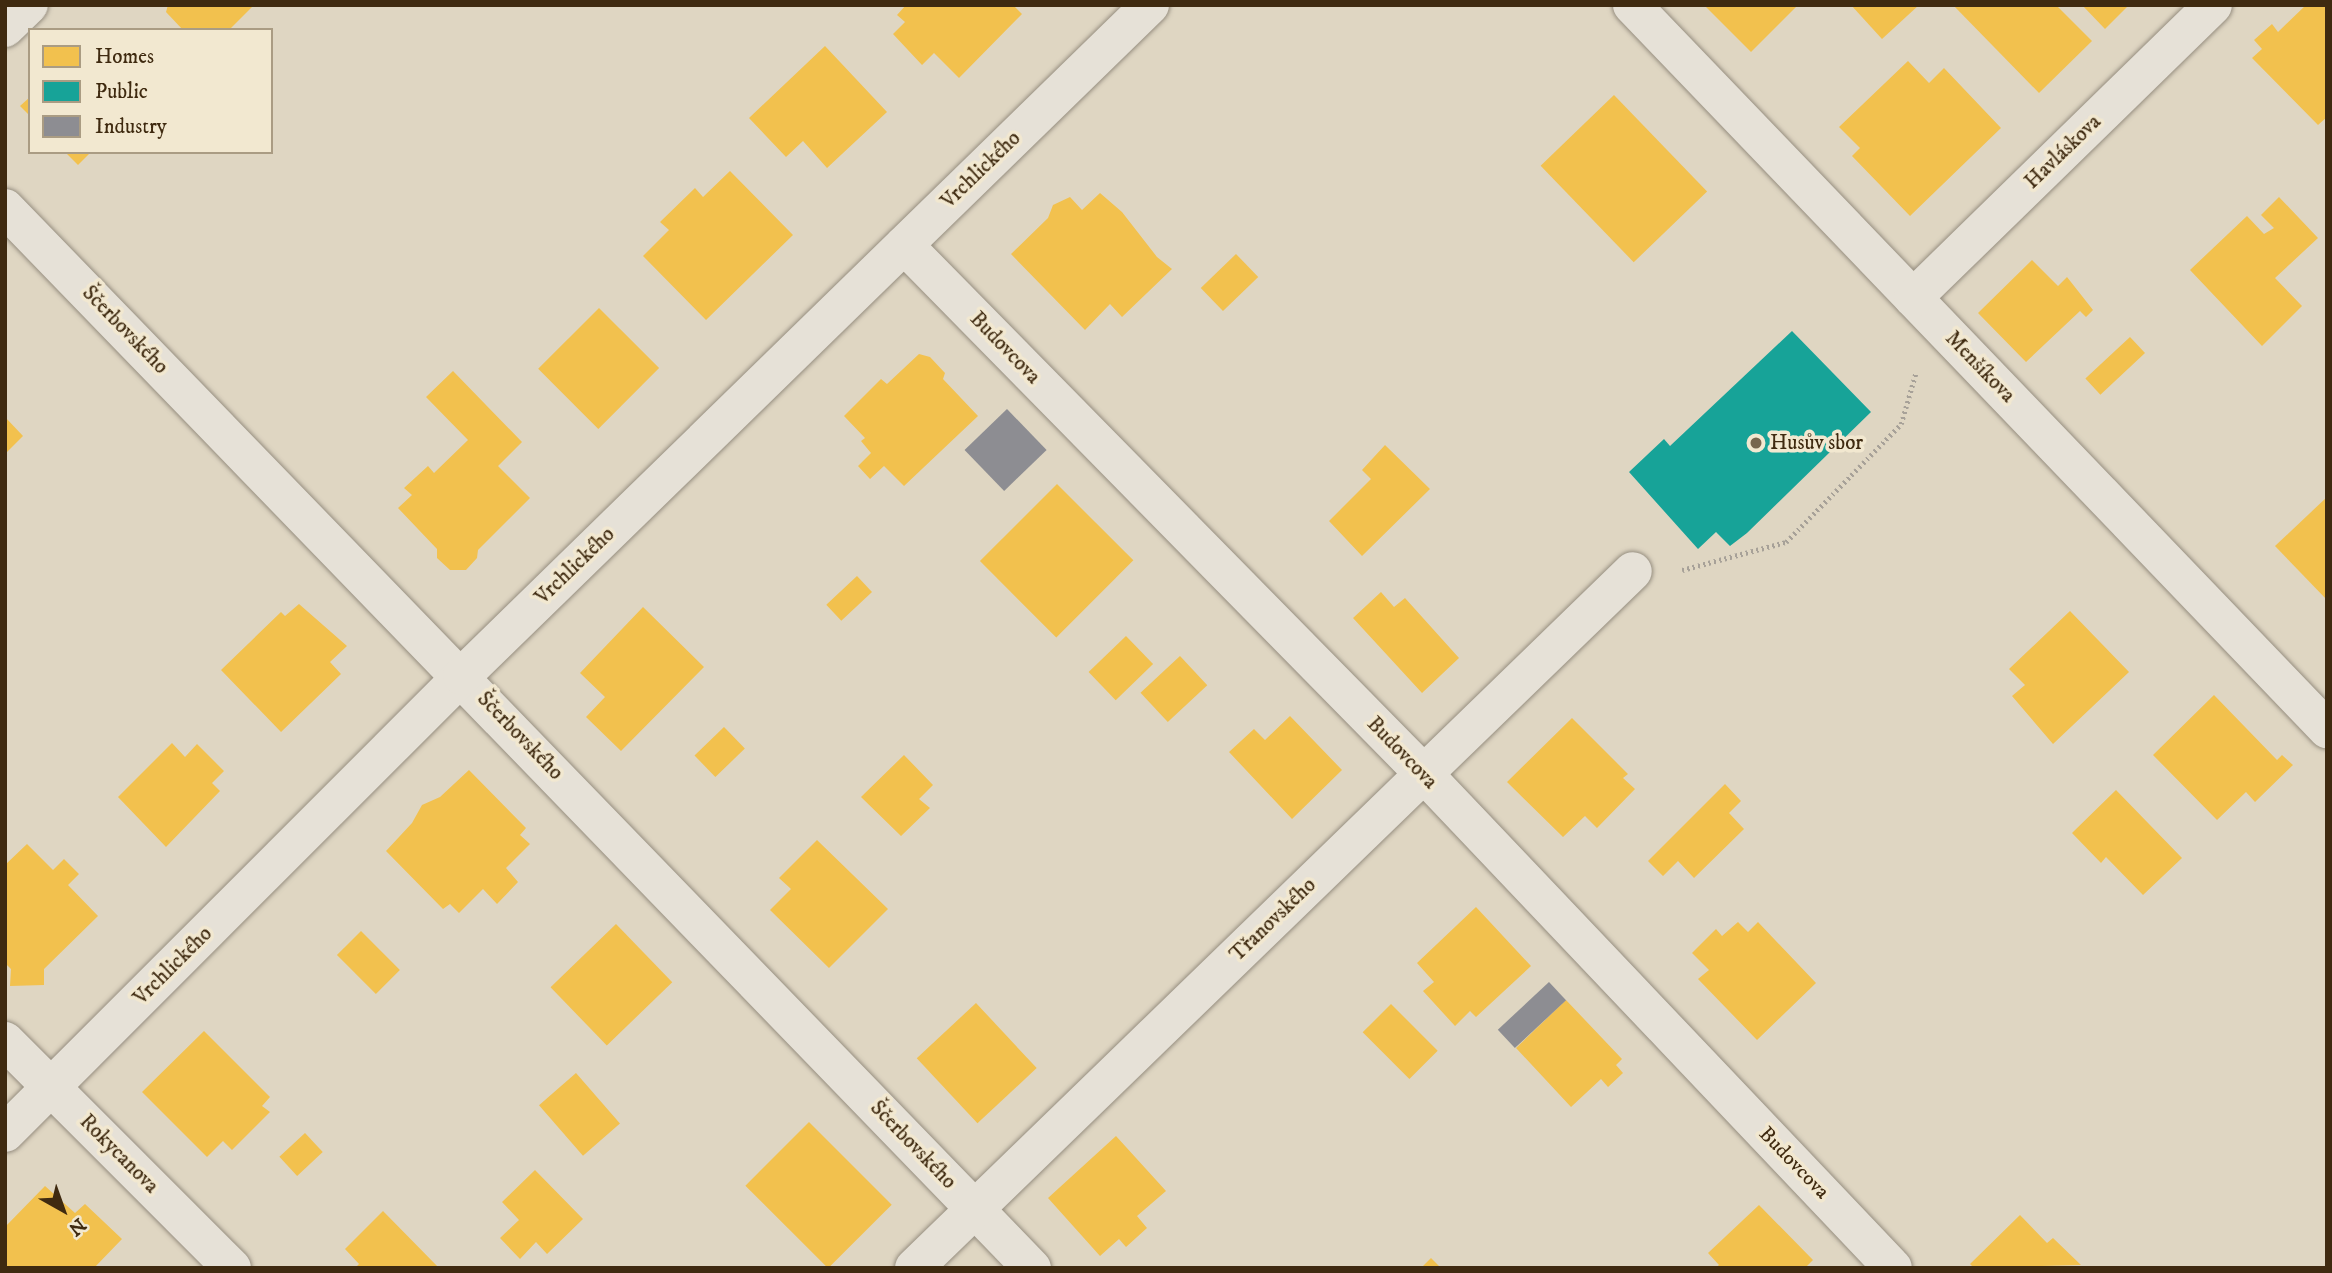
<!DOCTYPE html>
<meta charset="utf-8">
<style>
body{margin:0}
#map{position:relative;width:2332px;height:1273px;overflow:hidden;background:#dfd6c2;font-family:"IM FELL DW Pica",serif}
div>[style]{position:absolute}
.homes>*{inset:0;background:#f2c14e;transform-origin:0 0}
.public>*{inset:0;background:#17a398}
.industry>*{inset:0;background:#8d8d92;transform-origin:0 0}
.path>*{height:4.5px;margin-top:-2.25px;transform-origin:0;background:repeating-linear-gradient(90deg,#a7a198 0 2px,transparent 0 5.5px)}
.roads{filter:drop-shadow(0 0 2px #968e80) drop-shadow(0 0 2px #968e80)}
.minor>*{height:38px;margin:-19px;padding:0 19px;transform-origin:19px;border-radius:19px;background:#e6e1d7}
.dots>*{width:19px;height:19px;translate:-50% -50%;box-sizing:border-box;border:4px solid #f2e8d0;border-radius:50%}
span{translate:-50% -50%;white-space:nowrap;text-align:center;line-height:1.15;-webkit-text-stroke:7px #f2e8d0;paint-order:stroke}
.street-label{font-size:21px;color:#3f2a10}
.poi-label{font-size:21px;color:#3f2a10}
.left{translate:0 -50%;text-align:left}
.frame{position:absolute;inset:0;border:7px solid #3f2a10;pointer-events:none}
.legend{position:absolute;left:28px;top:28px;width:245px;height:126px;box-sizing:border-box;background:#f2e8d0;border:2px solid #aa9c83;margin:0;padding:9px 12px;list-style:none;font-size:21px;color:#3f2a10}
.legend li{display:flex;align-items:center;gap:14px;height:35px}
.legend b{width:35px;border:2px solid #aa9c83}
.north{position:absolute;left:28px;top:1175px;width:70px;height:70px;-webkit-text-stroke:5px #f2e8d0;paint-order:stroke;rotate:140deg;font-size:19px;font-weight:700;line-height:28px;text-align:center;color:#3f2a10}
.north::after{content:'';display:block;margin:auto;width:24px;height:32px;background:#3f2a10;clip-path:polygon(50% 0,100% 100%,50% 72%,0 100%)}
</style>
<div id="map">
<div class="homes">
<div style="clip-path:polygon(168px 5px,254px 5px,229px 30px,183px 30px,166px 12px)"></div>
<div style="clip-path:polygon(906px 5px,1013px 5px,1022px 14px,959px 78px,934px 53px,922px 65px,893px 34px,905px 22px,897px 15px)"></div>
<div style="clip-path:polygon(1704px 5px,1798px 5px,1751px 52px)"></div>
<div style="clip-path:polygon(1851px 5px,1919px 5px,1882px 39px)"></div>
<div style="clip-path:polygon(1953px 5px,2056px 5px,2092px 41px,2039px 93px)"></div>
<div style="clip-path:polygon(2082px 5px,2129px 5px,2105px 29px)"></div>
<div style="clip-path:polygon(2306px 5px,2327px 5px,2327px 117px,2318px 125px,2252px 58px,2262px 49px,2254px 40px,2272px 24px,2278px 32px)"></div>
<div style="clip-path:polygon(825px 46px,887px 112px,827px 168px,803px 141px,786px 157px,749px 118px)"></div>
<div style="clip-path:polygon(1908px 61px,1929px 83px,1944px 68px,2001px 128px,1910px 216px,1852px 156px,1860px 148px,1839px 127px)"></div>
<div style="left:1614px;top:95px;width:134px;height:102px;rotate:46deg"></div>
<div style="clip-path:polygon(30px 97px,30px 116px,20px 106px)"></div>
<div style="clip-path:polygon(65px 152px,91px 152px,78px 165px)"></div>
<div style="clip-path:polygon(730px 171px,793px 235px,706px 320px,643px 256px,669px 230px,660px 222px,695px 188px,703px 197px)"></div>
<div style="clip-path:polygon(1100px 193px,1122px 212px,1157px 257px,1172px 269px,1122px 317px,1110px 304px,1085px 330px,1011px 254px,1048px 218px,1053px 205px,1070px 197px,1082px 210px)"></div>
<div style="clip-path:polygon(2279px 197px,2318px 238px,2275px 278px,2302px 306px,2262px 346px,2190px 270px,2247px 216px,2264px 234px,2274px 228px,2261px 215px)"></div>
<div style="left:1236px;top:254px;width:32px;height:49px;rotate:46deg"></div>
<div style="clip-path:polygon(2032px 260px,2058px 286px,2067px 277px,2093px 310px,2086px 317px,2080px 311px,2026px 362px,1978px 313px)"></div>
<div style="left:599px;top:308px;width:85px;height:86px;rotate:45deg"></div>
<div style="left:2130px;top:337px;width:22px;height:61px;rotate:47deg"></div>
<div style="clip-path:polygon(919px 354px,930px 357px,945px 373px,943px 379px,978px 416px,904px 486px,884px 466px,870px 479px,858px 466px,871px 453px,861px 441px,865px 438px,844px 416px,881px 379px,887px 384px)"></div>
<div style="clip-path:polygon(453px 371px,522px 442px,498px 466px,530px 498px,478px 550px,477px 558px,466px 570px,450px 570px,437px 558px,437px 549px,398px 508px,412px 495px,404px 488px,428px 466px,434px 473px,468px 440px,426px 397px)"></div>
<div style="clip-path:polygon(5px 417px,23px 436px,5px 454px)"></div>
<div style="clip-path:polygon(1385px 445px,1430px 489px,1362px 556px,1329px 521px,1371px 479px,1362px 470px)"></div>
<div style="left:1057px;top:484px;width:108px;height:109px;rotate:45deg"></div>
<div style="clip-path:polygon(2327px 497px,2327px 600px,2275px 546px)"></div>
<div style="left:857px;top:576px;width:22px;height:42px;rotate:47deg"></div>
<div style="clip-path:polygon(1381px 592px,1394px 607px,1405px 598px,1459px 658px,1422px 693px,1353px 618px)"></div>
<div style="clip-path:polygon(299px 604px,347px 646px,330px 662px,341px 674px,281px 732px,221px 670px,281px 612px,285px 616px)"></div>
<div style="clip-path:polygon(643px 607px,704px 667px,621px 751px,586px 717px,605px 697px,580px 673px)"></div>
<div style="clip-path:polygon(2070px 611px,2129px 672px,2053px 744px,2012px 696px,2025px 685px,2009px 669px)"></div>
<div style="left:1126px;top:636px;width:39px;height:52px;rotate:46deg"></div>
<div style="left:1180px;top:656px;width:40px;height:54px;rotate:47deg"></div>
<div style="clip-path:polygon(2214px 695px,2277px 760px,2282px 755px,2293px 765px,2255px 802px,2246px 792px,2217px 820px,2153px 755px)"></div>
<div style="clip-path:polygon(1290px 716px,1342px 770px,1292px 819px,1229px 752px,1254px 729px,1265px 740px)"></div>
<div style="clip-path:polygon(1572px 718px,1628px 774px,1623px 778px,1635px 789px,1597px 828px,1585px 816px,1563px 837px,1507px 782px)"></div>
<div style="left:724px;top:727px;width:30px;height:41px;rotate:46deg"></div>
<div style="clip-path:polygon(172px 743px,185px 757px,197px 744px,224px 771px,212px 783px,220px 791px,166px 847px,118px 797px)"></div>
<div style="clip-path:polygon(904px 755px,933px 785px,919px 799px,930px 808px,901px 836px,861px 797px)"></div>
<div style="clip-path:polygon(469px 770px,526px 828px,520px 835px,530px 844px,506px 868px,518px 882px,497px 904px,483px 889px,459px 913px,450px 904px,443px 909px,386px 851px,412px 823px,422px 805px,440px 797px)"></div>
<div style="clip-path:polygon(1725px 784px,1741px 801px,1729px 813px,1744px 829px,1694px 878px,1678px 861px,1663px 876px,1648px 861px)"></div>
<div style="clip-path:polygon(2116px 790px,2182px 858px,2143px 895px,2106px 857px,2101px 863px,2072px 833px)"></div>
<div style="clip-path:polygon(817px 840px,888px 909px,829px 968px,770px 910px,791px 889px,779px 878px)"></div>
<div style="clip-path:polygon(27px 844px,53px 870px,64px 859px,79px 874px,68px 885px,98px 916px,44px 969px,44px 985px,10px 986px,11px 969px,5px 963px,5px 865px)"></div>
<div style="clip-path:polygon(1476px 907px,1531px 966px,1476px 1017px,1470px 1011px,1455px 1026px,1423px 991px,1434px 982px,1417px 963px)"></div>
<div style="clip-path:polygon(1738px 922px,1748px 932px,1758px 922px,1816px 983px,1757px 1040px,1698px 979px,1709px 970px,1692px 953px,1716px 929px,1722px 936px)"></div>
<div style="left:616px;top:924px;width:81px;height:91px;rotate:46deg"></div>
<div style="left:361px;top:931px;width:55px;height:34px;rotate:45deg"></div>
<div style="clip-path:polygon(1566px 1000px,1622px 1059px,1616px 1065px,1623px 1073px,1608px 1087px,1601px 1079px,1571px 1107px,1516px 1048px)"></div>
<div style="left:976px;top:1003px;width:89px;height:81px;rotate:47deg"></div>
<div style="left:1391px;top:1004px;width:66px;height:40px;rotate:45deg"></div>
<div style="clip-path:polygon(204px 1031px,270px 1097px,262px 1106px,270px 1112px,232px 1150px,223px 1141px,207px 1157px,142px 1092px)"></div>
<div style="left:576px;top:1073px;width:67px;height:49px;rotate:49deg"></div>
<div style="left:809px;top:1122px;width:117px;height:90px;rotate:45deg"></div>
<div style="left:305px;top:1133px;width:26px;height:35px;rotate:47deg"></div>
<div style="clip-path:polygon(1116px 1136px,1166px 1191px,1137px 1216px,1147px 1228px,1126px 1247px,1119px 1239px,1100px 1256px,1048px 1198px)"></div>
<div style="clip-path:polygon(535px 1170px,583px 1219px,547px 1254px,536px 1242px,520px 1259px,500px 1238px,519px 1220px,502px 1202px)"></div>
<div style="clip-path:polygon(45px 1186px,75px 1213px,85px 1204px,122px 1239px,94px 1268px,5px 1268px,5px 1227px)"></div>
<div style="clip-path:polygon(1759px 1205px,1813px 1260px,1805px 1268px,1715px 1268px,1719px 1265px,1708px 1253px)"></div>
<div style="clip-path:polygon(383px 1211px,439px 1268px,355px 1268px,359px 1264px,345px 1249px)"></div>
<div style="clip-path:polygon(2020px 1215px,2047px 1243px,2053px 1238px,2081px 1265px,1974px 1268px,1970px 1264px)"></div>
<div style="clip-path:polygon(1431px 1258px,1441px 1268px,1421px 1268px)"></div>
</div>
<div class="public">
<div style="clip-path:polygon(1792px 331px,1871px 412px,1747px 533px,1730px 546px,1716px 532px,1698px 549px,1629px 472px,1664px 439px,1670px 446px)"></div>
</div>
<div class="industry">
<div style="left:1007px;top:409px;width:57px;height:59px;rotate:46deg"></div>
<div style="left:1549px;top:982px;width:25px;height:70px;rotate:47deg"></div>
</div>
<div class="path">
<div style="left:1682px;top:570px;width:108px;rotate:-15.1deg"></div>
<div style="left:1786px;top:542px;width:165px;rotate:-45.7deg"></div>
<div style="left:1901px;top:424px;width:54px;rotate:-73.9deg"></div>
</div>
<div class="roads">
<div class="minor">
<div style="left:1632px;top:5px;width:1004px;rotate:46.17deg"></div>
<div style="left:5px;top:28px;width:33px;rotate:-44deg"></div>
<div style="left:5px;top:208px;width:1476px;rotate:45.91deg"></div>
<div style="left:904px;top:245px;width:742px;rotate:45.49deg"></div>
<div style="left:1424px;top:774px;width:681px;rotate:46.49deg"></div>
<div style="left:1913px;top:298px;width:419px;rotate:-44.3deg"></div>
<div style="left:5px;top:1041px;width:321px;rotate:45deg"></div>
<div style="left:5px;top:1133px;width:646px;rotate:-45deg"></div>
<div style="left:462px;top:676px;width:961px;rotate:-44.28deg"></div>
<div style="left:914px;top:1268px;width:1001px;rotate:-44.11deg"></div>
</div>
</div>
<div class="dots">
<div style="left:1756px;top:443px;background:#77664e"></div>
</div>
<div class="street-label">
<span style="left:2063px;top:152px;rotate:-44deg">Havláskova</span>
<span style="left:981px;top:170px;rotate:-44deg">Vrchlického</span>
<span style="left:125px;top:330px;rotate:46deg">Ščerbovského</span>
<span style="left:1005px;top:348px;rotate:46deg">Budovcova</span>
<span style="left:1980px;top:367px;rotate:46deg">Menšíkova</span>
<span style="left:575px;top:566px;rotate:-44deg">Vrchlického</span>
<span style="left:520px;top:736px;rotate:46deg">Ščerbovského</span>
<span style="left:1402px;top:753px;rotate:46deg">Budovcova</span>
<span style="left:1273px;top:920px;rotate:-44deg">Třanovského</span>
<span style="left:173px;top:966px;rotate:-45deg">Vrchlického</span>
<span style="left:913px;top:1145px;rotate:46deg">Ščerbovského</span>
<span style="left:119px;top:1154px;rotate:45deg">Rokycanova</span>
<span style="left:1794px;top:1163px;rotate:46deg">Budovcova</span>
</div>
<div class="poi-label">
<span class="left" style="left:1770px;top:443px">Husův sbor</span>
</div>
<div class="frame"></div>
<ul class="legend">
<li><b style="height:19px;background:#f2c14e"></b>Homes</li>
<li><b style="height:19px;background:#17a398"></b>Public</li>
<li><b style="height:19px;background:#8d8d92"></b>Industry</li>
</ul>
<div class="north">N</div>
</div>
